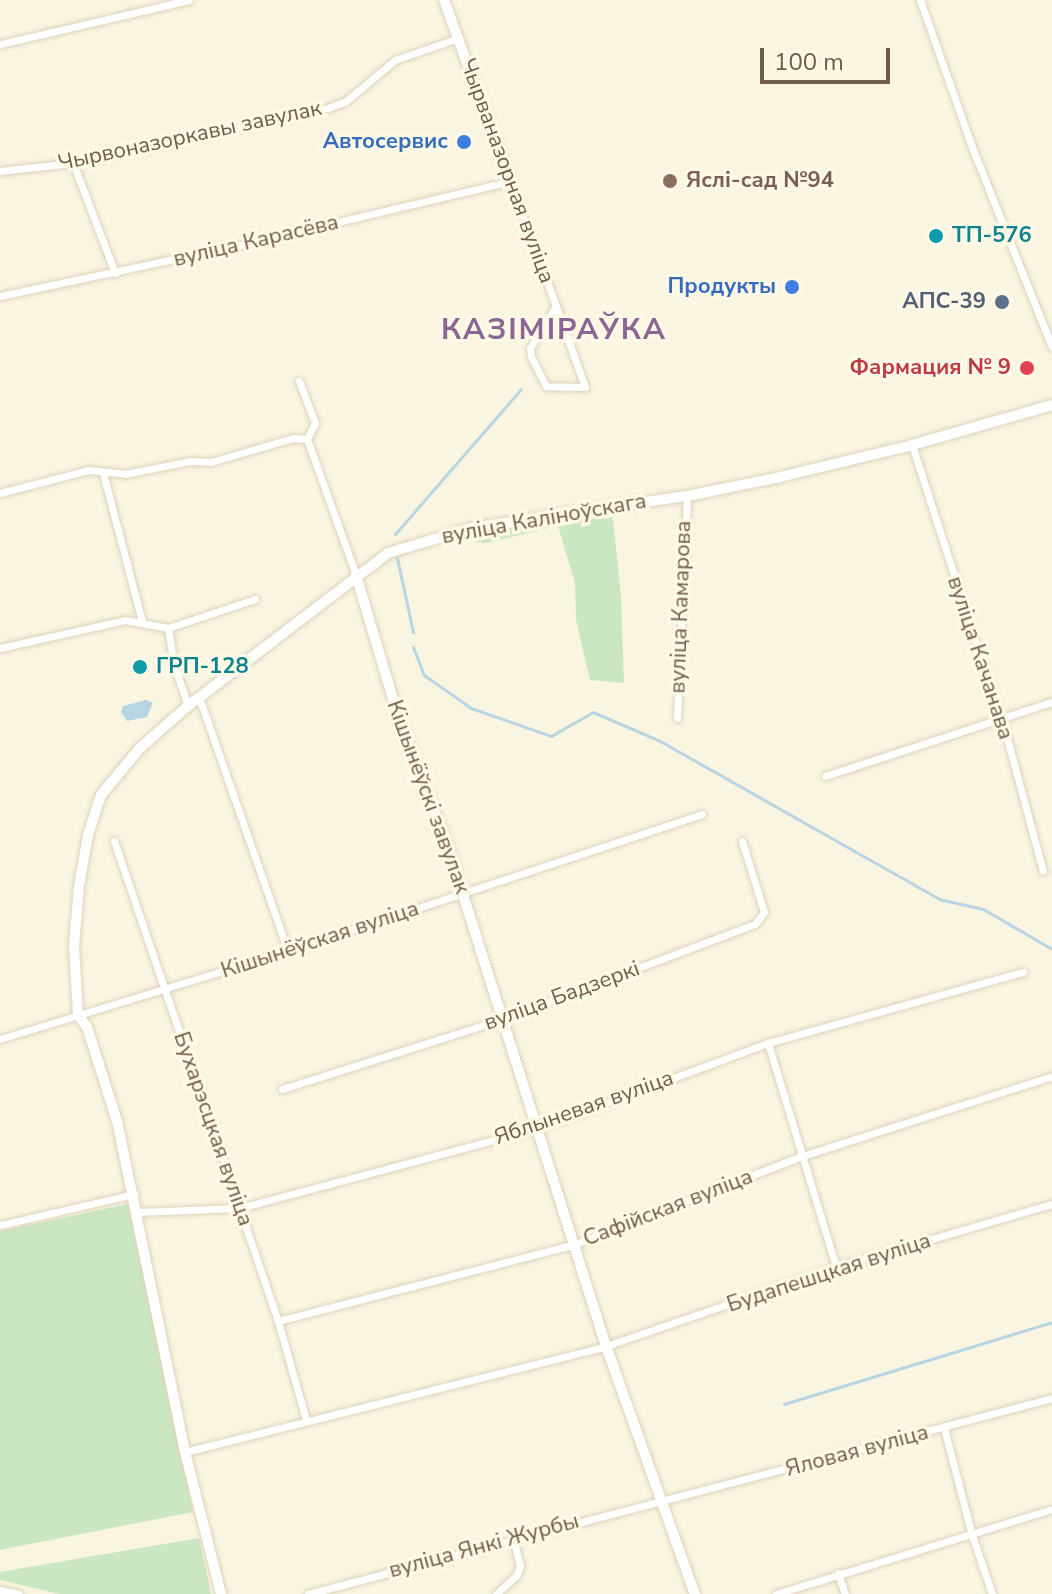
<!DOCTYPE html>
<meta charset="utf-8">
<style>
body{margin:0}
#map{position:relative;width:1052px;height:1594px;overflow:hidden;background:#faf5e1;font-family:"Nunito Sans",sans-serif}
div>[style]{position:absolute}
.green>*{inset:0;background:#cae7c1}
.water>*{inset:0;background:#b7d5e2}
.stream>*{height:3px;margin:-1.5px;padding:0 1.5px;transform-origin:1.5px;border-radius:1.5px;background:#b7d5e2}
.roads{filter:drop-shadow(0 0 2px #ded2bd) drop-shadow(0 0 2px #ded2bd)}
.street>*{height:7px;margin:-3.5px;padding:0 3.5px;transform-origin:3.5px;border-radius:3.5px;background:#fff}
.secondary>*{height:10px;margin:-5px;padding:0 5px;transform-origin:5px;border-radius:5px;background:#fff}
.dots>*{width:22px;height:22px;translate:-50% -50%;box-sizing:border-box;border:4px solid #fef8e6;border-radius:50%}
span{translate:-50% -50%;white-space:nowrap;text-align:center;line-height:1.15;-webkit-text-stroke:7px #fef8e6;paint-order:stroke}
.street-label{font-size:22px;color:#705d49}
.shop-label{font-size:22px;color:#366cbe;font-weight:700}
.right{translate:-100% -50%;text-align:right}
.education-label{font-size:22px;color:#785e54;font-weight:700}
.left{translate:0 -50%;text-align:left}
.culture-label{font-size:22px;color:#0d838f;font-weight:700}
.service-label{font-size:22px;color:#4e5e75;font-weight:700}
.health-label{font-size:22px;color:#be3a42;font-weight:700}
.district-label{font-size:30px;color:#8b6593;font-weight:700;letter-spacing:2px}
.scale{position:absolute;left:760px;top:48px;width:130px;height:36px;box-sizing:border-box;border:4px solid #705d49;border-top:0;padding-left:10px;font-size:24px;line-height:28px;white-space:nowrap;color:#705d49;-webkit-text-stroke:6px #fef8e6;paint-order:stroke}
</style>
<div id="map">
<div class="green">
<div style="clip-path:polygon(612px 509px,621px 596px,624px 683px,590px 680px,576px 620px,575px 583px,558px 526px,486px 543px,477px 542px,473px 534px,480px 530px)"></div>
<div style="clip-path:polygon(128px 1204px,193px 1512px,0 1550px,0 1231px)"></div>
<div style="clip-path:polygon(199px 1538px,211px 1594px,59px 1594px,0 1580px,0 1572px)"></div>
</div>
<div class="water">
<div style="clip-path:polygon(146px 700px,153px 703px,147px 717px,127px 721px,121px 712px,123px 706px)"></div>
</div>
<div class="stream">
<div style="left:395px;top:534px;width:192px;rotate:-49deg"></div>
<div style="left:397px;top:558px;width:76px;rotate:77.8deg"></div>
<div style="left:413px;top:647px;width:30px;rotate:69deg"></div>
<div style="left:424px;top:675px;width:57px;rotate:35.1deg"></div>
<div style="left:471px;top:708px;width:85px;rotate:19.3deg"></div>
<div style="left:551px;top:736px;width:48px;rotate:-29.7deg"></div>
<div style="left:593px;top:712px;width:73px;rotate:23.4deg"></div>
<div style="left:660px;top:741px;width:321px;rotate:29.5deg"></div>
<div style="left:939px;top:899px;width:45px;rotate:12.8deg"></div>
<div style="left:983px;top:909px;width:80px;rotate:30.1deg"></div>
<div style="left:784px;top:1404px;width:280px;rotate:-17deg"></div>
</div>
<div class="roads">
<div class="street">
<div style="left:920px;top:0;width:156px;rotate:70.5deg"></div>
<div style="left:972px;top:147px;width:215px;rotate:68.2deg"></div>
<div style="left:0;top:44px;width:194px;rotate:-13.1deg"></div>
<div style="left:73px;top:163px;width:118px;rotate:69.1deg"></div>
<div style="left:0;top:171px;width:73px;rotate:-6.3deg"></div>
<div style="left:73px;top:163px;width:261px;rotate:-12.2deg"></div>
<div style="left:328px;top:108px;width:19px;rotate:-21deg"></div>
<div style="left:346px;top:101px;width:64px;rotate:-39.9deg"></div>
<div style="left:395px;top:60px;width:67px;rotate:-19.2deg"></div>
<div style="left:0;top:296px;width:241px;rotate:-12deg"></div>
<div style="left:236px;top:246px;width:282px;rotate:-13.3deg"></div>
<div style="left:510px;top:181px;width:133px;rotate:69.8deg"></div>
<div style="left:556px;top:306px;width:86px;rotate:70.3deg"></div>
<div style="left:585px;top:387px;width:39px;rotate:-179deg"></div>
<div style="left:546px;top:386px;width:33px;rotate:-117deg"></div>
<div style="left:531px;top:357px;width:9px;rotate:-96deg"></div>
<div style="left:530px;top:348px;width:49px;rotate:-58.2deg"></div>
<div style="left:299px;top:381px;width:45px;rotate:69.1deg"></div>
<div style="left:315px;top:423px;width:18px;rotate:117deg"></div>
<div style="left:307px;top:439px;width:145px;rotate:70.2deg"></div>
<div style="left:912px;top:445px;width:319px;rotate:72.1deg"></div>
<div style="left:1010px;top:749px;width:126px;rotate:74.9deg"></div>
<div style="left:103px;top:473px;width:154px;rotate:75.3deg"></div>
<div style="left:0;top:493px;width:92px;rotate:-14.5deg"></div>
<div style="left:89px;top:470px;width:36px;rotate:6deg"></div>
<div style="left:125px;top:474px;width:66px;rotate:-11.3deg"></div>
<div style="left:190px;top:461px;width:21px;rotate:3deg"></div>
<div style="left:211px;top:462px;width:85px;rotate:-16.3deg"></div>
<div style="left:293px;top:438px;width:14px;rotate:4deg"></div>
<div style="left:168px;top:628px;width:37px;rotate:81deg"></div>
<div style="left:174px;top:665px;width:43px;rotate:71.1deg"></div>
<div style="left:0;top:648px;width:128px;rotate:-12.6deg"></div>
<div style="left:125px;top:620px;width:44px;rotate:10.5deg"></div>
<div style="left:168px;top:628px;width:92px;rotate:-18.4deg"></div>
<div style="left:200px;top:700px;width:266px;rotate:70.7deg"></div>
<div style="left:677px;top:718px;width:222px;rotate:-87.4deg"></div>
<div style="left:825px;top:776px;width:239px;rotate:-18.1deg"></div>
<div style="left:114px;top:841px;width:507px;rotate:71.14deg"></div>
<div style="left:278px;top:1321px;width:103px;rotate:74.2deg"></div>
<div style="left:0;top:1039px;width:301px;rotate:-17deg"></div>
<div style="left:288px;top:951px;width:436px;rotate:-18.3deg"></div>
<div style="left:768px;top:1043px;width:234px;rotate:73.1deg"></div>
<div style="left:282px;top:1089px;width:232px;rotate:-17.6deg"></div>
<div style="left:503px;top:1019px;width:269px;rotate:-20.7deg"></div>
<div style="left:755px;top:924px;width:15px;rotate:-53deg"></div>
<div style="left:764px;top:912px;width:74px;rotate:-107.2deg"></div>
<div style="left:137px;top:1212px;width:103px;rotate:-2.2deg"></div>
<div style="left:240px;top:1208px;width:309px;rotate:-15deg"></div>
<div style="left:538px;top:1128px;width:245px;rotate:-20.3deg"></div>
<div style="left:768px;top:1043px;width:265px;rotate:-15.6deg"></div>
<div style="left:0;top:1225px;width:138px;rotate:-13deg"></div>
<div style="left:278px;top:1321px;width:307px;rotate:-14.5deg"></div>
<div style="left:575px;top:1244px;width:243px;rotate:-21.2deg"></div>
<div style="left:802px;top:1156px;width:262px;rotate:-17.7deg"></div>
<div style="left:944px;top:1428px;width:107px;rotate:75.4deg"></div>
<div style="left:971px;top:1532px;width:65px;rotate:71.3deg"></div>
<div style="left:185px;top:1452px;width:434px;rotate:-14.1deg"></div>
<div style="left:606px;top:1346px;width:243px;rotate:-19deg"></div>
<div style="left:836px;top:1267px;width:225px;rotate:-16.3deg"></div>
<div style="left:838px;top:1573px;width:22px;rotate:72deg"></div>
<div style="left:0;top:1590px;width:19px;rotate:12deg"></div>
<div style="left:308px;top:1594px;width:769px;rotate:-14.76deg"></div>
<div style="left:496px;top:1594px;width:27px;rotate:-42deg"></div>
<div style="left:516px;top:1576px;width:11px;rotate:-68deg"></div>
<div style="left:520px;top:1566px;width:29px;rotate:-104deg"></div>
<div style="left:776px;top:1594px;width:289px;rotate:-17.1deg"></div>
</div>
<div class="secondary">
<div style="left:444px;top:0;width:193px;rotate:70deg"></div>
<div style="left:356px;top:575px;width:147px;rotate:73.4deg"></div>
<div style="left:398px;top:716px;width:137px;rotate:69.1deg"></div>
<div style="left:447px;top:844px;width:527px;rotate:72.43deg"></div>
<div style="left:606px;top:1346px;width:263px;rotate:70.3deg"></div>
<div style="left:221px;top:1594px;width:146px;rotate:-104.2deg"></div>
<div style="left:185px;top:1452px;width:338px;rotate:-101.6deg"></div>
<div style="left:117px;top:1121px;width:99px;rotate:-107.7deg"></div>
<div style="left:87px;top:1027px;width:15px;rotate:-127deg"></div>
<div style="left:78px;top:1015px;width:69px;rotate:-93.3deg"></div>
<div style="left:74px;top:946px;width:60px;rotate:-85.2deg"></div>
<div style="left:79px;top:886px;width:52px;rotate:-80deg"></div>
<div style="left:88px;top:835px;width:42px;rotate:-72deg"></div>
<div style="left:101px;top:795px;width:61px;rotate:-50.3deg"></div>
<div style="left:140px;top:748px;width:64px;rotate:-41.2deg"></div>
<div style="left:188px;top:706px;width:252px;rotate:-37.4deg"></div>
<div style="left:388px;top:553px;width:88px;rotate:-16.6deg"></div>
<div style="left:472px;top:528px;width:217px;rotate:-8.5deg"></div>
<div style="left:687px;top:496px;width:95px;rotate:-11.5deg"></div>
<div style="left:780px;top:477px;width:136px;rotate:-13.6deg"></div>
<div style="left:912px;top:445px;width:146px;rotate:-15.9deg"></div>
</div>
</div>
<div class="dots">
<div style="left:464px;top:142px;background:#3f7fe0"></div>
<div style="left:670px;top:181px;background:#8d6e63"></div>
<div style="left:936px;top:236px;background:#0f9aa8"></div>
<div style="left:792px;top:287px;background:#3f7fe0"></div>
<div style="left:1002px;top:302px;background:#5c6f8a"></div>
<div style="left:1027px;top:368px;background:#e0444e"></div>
<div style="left:140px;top:667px;background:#0f9aa8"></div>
</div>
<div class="street-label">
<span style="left:190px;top:136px;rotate:-12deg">Чырвоназоркавы завулак</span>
<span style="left:507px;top:171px;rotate:70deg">Чырваназорная вуліца</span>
<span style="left:256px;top:241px;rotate:-13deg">вуліца Карасёва</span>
<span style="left:544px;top:519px;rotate:-10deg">вуліца Каліноўскага</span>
<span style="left:681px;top:607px;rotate:-88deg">вуліца Камарова</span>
<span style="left:980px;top:658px;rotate:72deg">вуліца Качанава</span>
<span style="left:428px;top:797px;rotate:70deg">Кішынёўскі завулак</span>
<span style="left:320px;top:940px;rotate:-18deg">Кішынёўская вуліца</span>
<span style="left:562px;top:996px;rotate:-20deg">вуліца Бадзеркі</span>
<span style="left:584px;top:1108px;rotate:-19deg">Яблыневая вуліца</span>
<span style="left:213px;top:1129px;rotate:71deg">Бухарэсцкая вуліца</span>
<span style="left:668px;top:1208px;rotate:-21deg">Сафійская вуліца</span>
<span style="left:829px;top:1273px;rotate:-18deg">Будапешцкая вуліца</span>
<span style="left:857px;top:1451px;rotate:-15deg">Яловая вуліца</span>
<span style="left:484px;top:1546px;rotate:-15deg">вуліца Янкі Журбы</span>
</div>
<div class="shop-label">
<span class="right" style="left:448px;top:142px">Автосервис</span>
<span class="right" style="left:776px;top:287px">Продукты</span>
</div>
<div class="education-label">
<span class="left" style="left:686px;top:181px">Яслі-сад №94</span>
</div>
<div class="culture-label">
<span class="left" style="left:952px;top:236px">ТП-576</span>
<span class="left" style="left:156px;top:667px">ГРП-128</span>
</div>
<div class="service-label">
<span class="right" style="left:986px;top:302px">АПС-39</span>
</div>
<div class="health-label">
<span class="right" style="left:1011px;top:368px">Фармация № 9</span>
</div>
<div class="district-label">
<span style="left:554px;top:330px">КАЗІМІРАЎКА</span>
</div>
<div class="scale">100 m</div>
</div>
